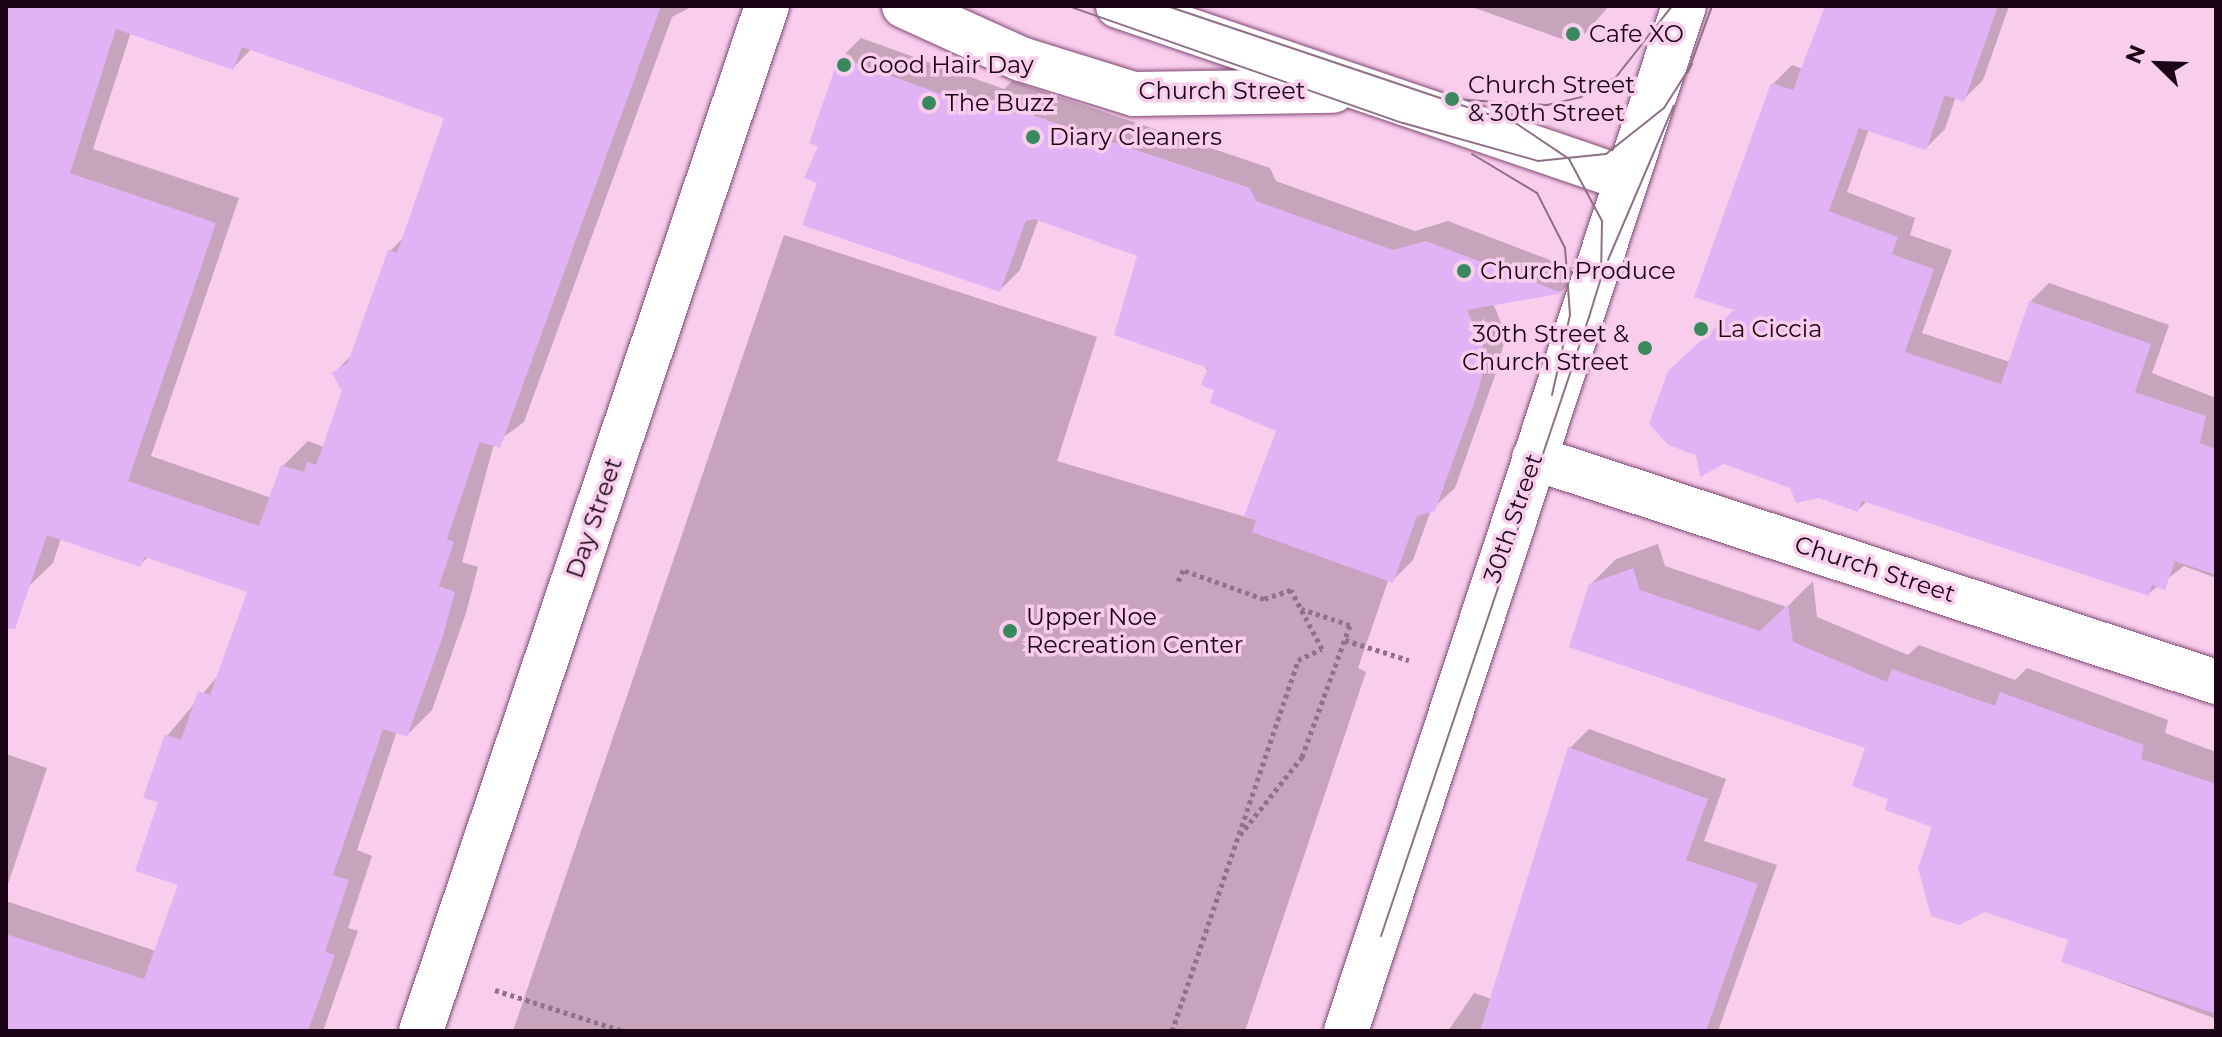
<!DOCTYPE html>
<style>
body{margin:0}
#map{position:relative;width:2222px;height:1037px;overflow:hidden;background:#f8ceec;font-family:Montserrat,sans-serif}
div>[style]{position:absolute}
.green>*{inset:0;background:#c7a3bd}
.shadow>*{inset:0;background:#0003}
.building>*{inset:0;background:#e1b2f4}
.path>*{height:5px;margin-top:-2.5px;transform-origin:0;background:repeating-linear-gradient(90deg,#917088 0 4px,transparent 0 8px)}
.roads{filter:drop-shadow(0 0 2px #824674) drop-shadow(0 0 2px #824674)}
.minor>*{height:44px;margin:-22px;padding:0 22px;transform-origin:22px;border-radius:22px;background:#fff}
.tertiary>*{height:44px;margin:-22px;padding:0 22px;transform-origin:22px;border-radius:22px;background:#fff}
.tram>*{height:2px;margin:-1px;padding:0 1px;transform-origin:1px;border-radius:1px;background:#8f6f87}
.dots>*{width:22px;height:22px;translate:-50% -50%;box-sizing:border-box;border:4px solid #f8ceec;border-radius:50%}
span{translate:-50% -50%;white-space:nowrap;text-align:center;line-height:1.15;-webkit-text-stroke:7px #f8ceec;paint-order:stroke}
.poi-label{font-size:24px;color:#1a0415}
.left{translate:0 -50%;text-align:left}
.right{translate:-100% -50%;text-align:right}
.street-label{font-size:24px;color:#1a0415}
.frame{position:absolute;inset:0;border:8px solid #1a0415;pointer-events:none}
.north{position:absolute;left:2118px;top:24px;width:80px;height:80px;-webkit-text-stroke:6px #f8ceec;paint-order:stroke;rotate:293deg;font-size:22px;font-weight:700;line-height:32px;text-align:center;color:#1a0415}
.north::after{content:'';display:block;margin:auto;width:28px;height:36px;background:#1a0415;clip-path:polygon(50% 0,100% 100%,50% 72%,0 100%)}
</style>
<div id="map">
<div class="green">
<div style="clip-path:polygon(784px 235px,1097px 337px,1057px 461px,1256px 520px,1388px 581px,1358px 668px,1366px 672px,1245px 1031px,513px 1031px)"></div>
</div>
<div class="shadow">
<div style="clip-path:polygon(evenodd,6px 6px,693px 6px,672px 17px,524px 422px,494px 444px,462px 562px,478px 567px,466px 613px,432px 710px,407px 735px,397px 731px,357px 850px,372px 856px,348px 928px,358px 931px,323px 1031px,6px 1031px,6px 901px,156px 951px,180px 884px,160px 801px,167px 736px,221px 672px,250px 591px,149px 556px,140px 565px,61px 538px,53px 563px,28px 587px,6px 586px,6px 6px,131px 32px,233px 68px,252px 48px,446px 117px,406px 235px,390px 251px,353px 354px,334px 373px,344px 391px,324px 447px,308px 441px,283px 466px,272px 498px,151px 456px,239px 198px,93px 149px,131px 32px)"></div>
<div style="clip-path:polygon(1469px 6px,1609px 6px,1576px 44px)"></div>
<div style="clip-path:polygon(1827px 6px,2009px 6px,1983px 80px,1964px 99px,1956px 96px,1945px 129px,1926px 148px,1869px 129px,1847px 192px,1915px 218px,1910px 235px,1952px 250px,1922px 333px,2010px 362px,2030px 302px,2049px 283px,2169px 325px,2152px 373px,2216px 398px,2216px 578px,2184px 566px,2148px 594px,1867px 501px,1858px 510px,1736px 309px,1773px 84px,1792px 65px,1803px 69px)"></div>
<div style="clip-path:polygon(861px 38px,1004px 89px,1012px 81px,1270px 168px,1276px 181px,1415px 231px,1448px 221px,1581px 272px,1562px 291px,1493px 303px,1506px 335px,1497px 370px,1455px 488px,1431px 510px,1413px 560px,1393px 580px,1279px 430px,1217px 388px,1140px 255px,1039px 218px,1020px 270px,1000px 290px,821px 145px,841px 58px)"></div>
<div style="clip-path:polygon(1658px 544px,1665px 566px,1787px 607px,1813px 581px,1817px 617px,1908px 655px,1919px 645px,2015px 680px,2027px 668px,2168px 720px,2165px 733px,2216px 752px,2216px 1019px,2063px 961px,2070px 939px,1935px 825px,1891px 798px,1867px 747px,1590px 585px,1616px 559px)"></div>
<div style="clip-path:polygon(1589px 729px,1726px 779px,1704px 841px,1777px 865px,1718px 1031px,1448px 1031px,1474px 993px,1492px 999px,1570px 748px)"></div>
<div style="clip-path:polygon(6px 754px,47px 768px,6px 890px)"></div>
</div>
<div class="building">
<div style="clip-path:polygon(evenodd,6px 6px,661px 6px,500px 448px,480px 442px,447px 539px,454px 542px,439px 586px,455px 592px,442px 639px,407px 737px,383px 729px,333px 875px,349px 880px,325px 952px,335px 955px,308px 1031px,6px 1031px,6px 934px,144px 979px,178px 885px,135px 871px,158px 802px,143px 798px,165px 734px,181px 740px,198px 691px,210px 695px,247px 592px,145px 557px,140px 567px,47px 535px,15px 629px,6px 628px,6px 6px,116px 29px,233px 70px,242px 47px,444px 118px,397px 253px,388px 250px,348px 362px,332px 373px,342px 391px,316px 465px,307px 462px,304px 472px,281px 465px,259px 526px,128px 481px,216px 223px,70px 173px,116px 29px)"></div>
<div style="clip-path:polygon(1825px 6px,1998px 6px,1964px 102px,1945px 95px,1926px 150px,1859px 128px,1829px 211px,1898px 237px,1892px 254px,1934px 269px,1905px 352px,2001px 384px,2029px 301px,2151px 344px,2135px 392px,2206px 416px,2200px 443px,2216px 449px,2216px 575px,2175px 561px,2165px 590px,2152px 585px,2149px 596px,1862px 501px,1858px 512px,1819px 498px,1796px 503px,1790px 488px,1724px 464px,1700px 477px,1696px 455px,1668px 445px,1649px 424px,1668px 371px,1734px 310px,1694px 297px,1771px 83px,1793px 90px)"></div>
<div style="clip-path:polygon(839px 57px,982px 109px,990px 101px,1250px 188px,1256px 201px,1393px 250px,1426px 241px,1563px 293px,1467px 310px,1487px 356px,1478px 392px,1435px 511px,1417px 516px,1393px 583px,1252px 532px,1256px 520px,1244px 516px,1276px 431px,1210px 403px,1214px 390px,1201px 385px,1208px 368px,1114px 335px,1137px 256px,1034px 219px,1026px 221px,1000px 292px,802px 225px,817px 183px,804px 178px,818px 146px,809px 143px)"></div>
<div style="clip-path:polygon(1633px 568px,1640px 590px,1760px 631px,1788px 604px,1793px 642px,1887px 682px,1892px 669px,1995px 706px,2000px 692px,2144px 745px,2141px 759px,2216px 784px,2216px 1014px,2061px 962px,2068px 940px,1985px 912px,1959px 925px,1931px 916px,1918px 868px,1932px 827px,1885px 810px,1888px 799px,1852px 786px,1865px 748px,1569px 647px,1589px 584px)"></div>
<div style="clip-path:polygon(1568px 747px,1708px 799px,1686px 860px,1758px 884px,1706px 1031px,1480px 1031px)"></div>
</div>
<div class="path">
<div style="left:1345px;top:640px;width:67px;rotate:17.4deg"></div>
<div style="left:1240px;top:835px;width:100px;rotate:-51.5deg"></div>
<div style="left:1302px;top:757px;width:140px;rotate:-70deg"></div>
<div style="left:1350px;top:625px;width:51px;rotate:-161.6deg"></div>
<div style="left:495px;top:990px;width:134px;rotate:17.8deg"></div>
<div style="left:1172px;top:1031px;width:392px;rotate:-71.2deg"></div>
<div style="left:1298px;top:660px;width:26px;rotate:-25deg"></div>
<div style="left:1322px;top:649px;width:67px;rotate:-117.7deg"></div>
<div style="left:1291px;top:590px;width:28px;rotate:162deg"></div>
<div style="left:1264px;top:599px;width:86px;rotate:-160.3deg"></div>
<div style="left:1183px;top:570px;width:13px;rotate:113deg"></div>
</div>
<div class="roads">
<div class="minor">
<div style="left:904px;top:6px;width:128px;rotate:24.4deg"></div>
<div style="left:1021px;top:59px;width:118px;rotate:17.2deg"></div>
<div style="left:1134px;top:94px;width:199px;rotate:-0.9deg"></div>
<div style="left:1118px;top:6px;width:537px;rotate:18.81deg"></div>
<div style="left:1534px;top:458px;width:718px;rotate:18.18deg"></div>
<div style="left:421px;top:1031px;width:1082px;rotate:-71.35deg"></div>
</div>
<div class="tertiary">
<div style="left:1346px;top:1031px;width:1079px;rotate:-71.75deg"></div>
</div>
</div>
<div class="tram">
<div style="left:1068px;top:6px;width:355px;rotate:19.3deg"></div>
<div style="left:1403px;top:123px;width:140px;rotate:15.7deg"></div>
<div style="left:1538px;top:161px;width:68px;rotate:-5.9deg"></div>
<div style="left:1606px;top:154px;width:74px;rotate:-38.4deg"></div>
<div style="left:1664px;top:108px;width:52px;rotate:-57.5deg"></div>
<div style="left:1167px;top:6px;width:369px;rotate:18.6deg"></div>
<div style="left:1517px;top:124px;width:63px;rotate:33.9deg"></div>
<div style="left:1569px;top:159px;width:70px;rotate:62deg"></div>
<div style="left:1602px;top:221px;width:57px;rotate:91deg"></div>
<div style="left:1601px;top:278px;width:41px;rotate:107.1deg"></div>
<div style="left:1589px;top:317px;width:653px;rotate:108.57deg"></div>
<div style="left:1688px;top:72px;width:70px;rotate:-70deg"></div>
<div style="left:1466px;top:100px;width:81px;rotate:3.5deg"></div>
<div style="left:1547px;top:105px;width:35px;rotate:-13deg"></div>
<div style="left:1581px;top:97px;width:40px;rotate:-29.7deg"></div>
<div style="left:1616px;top:77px;width:90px;rotate:-51.7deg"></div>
<div style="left:1472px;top:154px;width:76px;rotate:31deg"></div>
<div style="left:1537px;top:193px;width:62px;rotate:63deg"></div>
<div style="left:1565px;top:248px;width:67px;rotate:85.7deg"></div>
<div style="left:1570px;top:315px;width:82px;rotate:102.7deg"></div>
<div style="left:1608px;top:260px;width:168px;rotate:-66.9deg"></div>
</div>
<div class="dots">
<div style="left:1573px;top:34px;background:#388a5c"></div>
<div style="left:844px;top:65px;background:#388a5c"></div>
<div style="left:1452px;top:99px;background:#388a5c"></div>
<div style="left:929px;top:103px;background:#388a5c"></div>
<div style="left:1033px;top:137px;background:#388a5c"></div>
<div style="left:1464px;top:271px;background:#388a5c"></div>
<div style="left:1701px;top:329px;background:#388a5c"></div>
<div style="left:1645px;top:348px;background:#388a5c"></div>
<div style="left:1010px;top:631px;background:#388a5c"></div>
</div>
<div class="poi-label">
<span class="left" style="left:1589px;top:34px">Cafe XO</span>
<span class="left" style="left:860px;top:65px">Good Hair Day</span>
<span class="left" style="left:1468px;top:99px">Church Street<br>&amp; 30th Street</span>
<span class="left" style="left:945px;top:103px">The Buzz</span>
<span class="left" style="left:1049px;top:137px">Diary Cleaners</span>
<span class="left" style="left:1480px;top:271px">Church Produce</span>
<span class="left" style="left:1717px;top:329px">La Ciccia</span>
<span class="right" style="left:1629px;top:348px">30th Street &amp;<br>Church Street</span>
<span class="left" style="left:1026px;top:631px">Upper Noe<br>Recreation Center</span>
</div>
<div class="street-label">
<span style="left:1222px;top:91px">Church Street</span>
<span style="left:594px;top:518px;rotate:-71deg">Day Street</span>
<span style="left:1513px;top:518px;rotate:-71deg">30th Street</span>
<span style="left:1875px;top:569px;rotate:18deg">Church Street</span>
</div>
<div class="frame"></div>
<div class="north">N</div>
</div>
